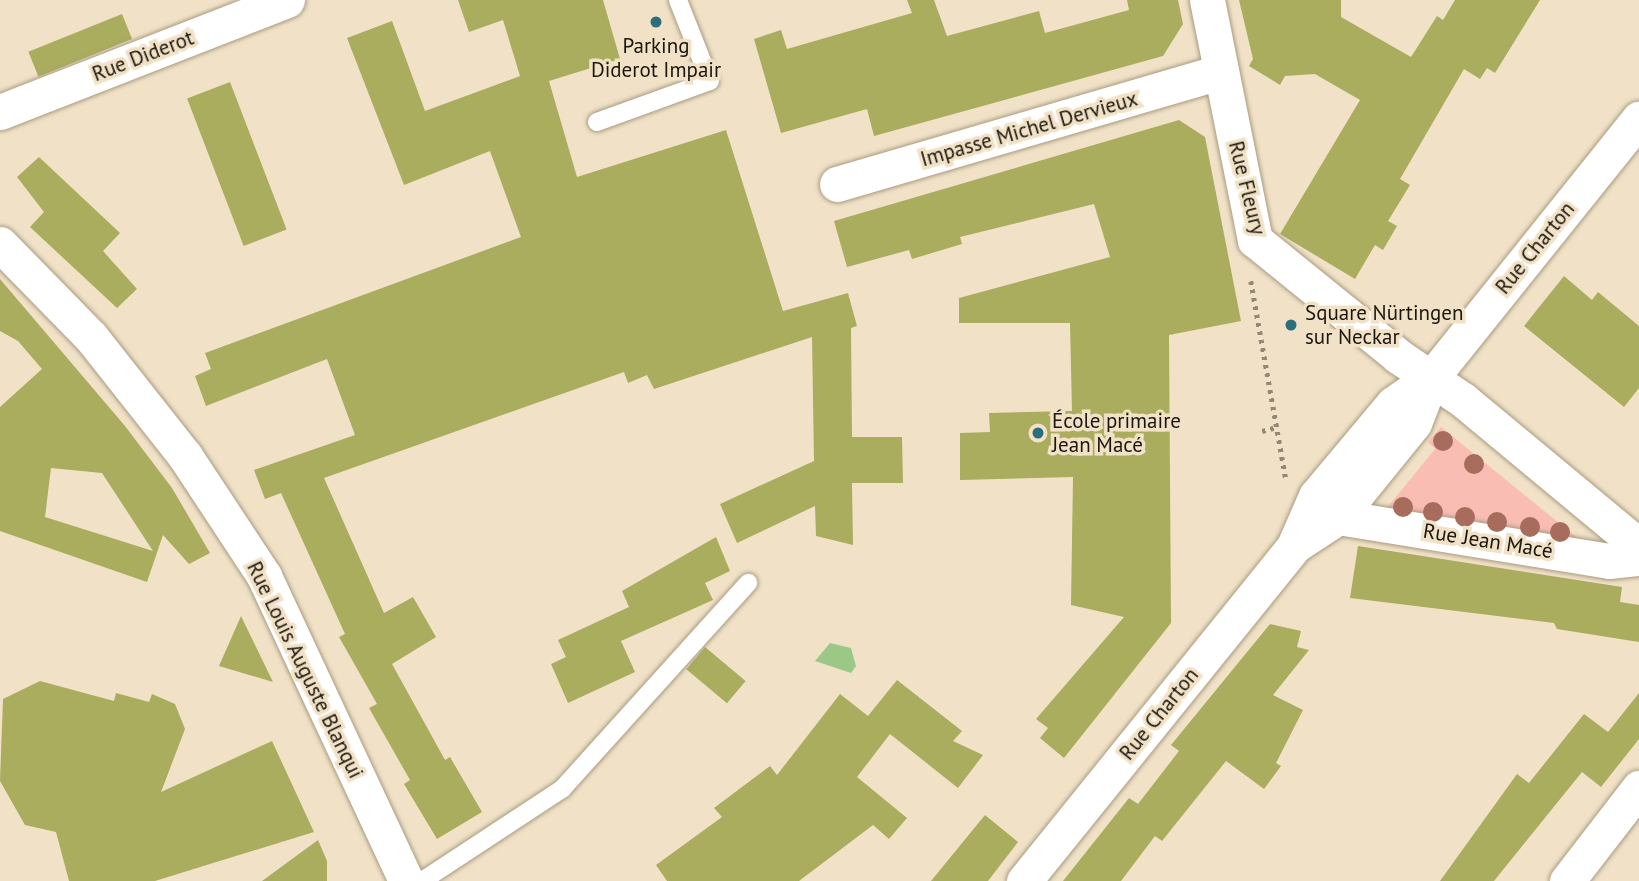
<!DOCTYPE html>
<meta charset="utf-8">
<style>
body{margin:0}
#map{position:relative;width:1639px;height:881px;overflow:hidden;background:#f1e2c7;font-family:"PT Sans",sans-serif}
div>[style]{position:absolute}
.green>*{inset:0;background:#f9bdb3}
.water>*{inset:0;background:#9cc887}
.building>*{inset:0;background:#aaac5e;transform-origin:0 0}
.path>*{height:4.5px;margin-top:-2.25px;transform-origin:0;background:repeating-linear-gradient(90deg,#938875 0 3.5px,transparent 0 8.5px)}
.roads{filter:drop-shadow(0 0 2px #a99b81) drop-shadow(0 0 2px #a99b81)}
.lane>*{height:18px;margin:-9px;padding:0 9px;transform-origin:9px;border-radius:9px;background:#fff}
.street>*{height:35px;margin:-17.5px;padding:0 17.5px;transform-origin:17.5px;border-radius:17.5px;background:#fff}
.trees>*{width:20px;height:20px;margin:-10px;border-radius:50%;background:#a86c5d}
.dots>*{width:19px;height:19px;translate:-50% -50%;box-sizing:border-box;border:4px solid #f1e2c7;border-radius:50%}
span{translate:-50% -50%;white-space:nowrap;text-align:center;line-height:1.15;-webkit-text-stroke:7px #f1e2c7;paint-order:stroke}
.poi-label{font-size:21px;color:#1b160c}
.left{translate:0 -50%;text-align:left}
.street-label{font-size:21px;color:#1b160c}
</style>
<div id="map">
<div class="green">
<div style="clip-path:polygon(1441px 427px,1586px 545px,1382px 514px,1435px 449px,1428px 442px)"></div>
</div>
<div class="water">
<div style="clip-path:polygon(830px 643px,851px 648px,856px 666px,851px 673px,815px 661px)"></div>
</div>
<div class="building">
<div style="clip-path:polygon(458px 0,603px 0,620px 59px,549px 81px,577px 177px,726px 130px,783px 311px,848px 293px,857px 326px,851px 328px,852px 437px,902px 437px,903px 483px,852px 483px,853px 545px,816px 536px,815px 506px,737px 543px,720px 504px,814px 461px,812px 337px,654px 389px,647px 375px,628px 383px,624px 372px,324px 478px,384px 613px,413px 597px,436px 637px,392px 664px,445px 760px,450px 757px,482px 812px,437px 839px,404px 784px,410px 780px,369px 708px,377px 704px,339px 637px,345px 634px,281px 493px,265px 499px,254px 470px,355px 435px,327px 359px,206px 406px,195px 376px,211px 369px,205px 353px,521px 237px,490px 151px,404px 185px,347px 38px,392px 21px,425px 111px,520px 76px,503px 20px,469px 32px)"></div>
<div style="clip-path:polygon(907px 0,934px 0,947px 36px,1039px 11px,1045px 33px,1129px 10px,1127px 0,1178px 0,1183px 24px,1163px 56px,874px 136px,867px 109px,781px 133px,754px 39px,781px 30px,787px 49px,912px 13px)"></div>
<div style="clip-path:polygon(1239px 0,1341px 0,1341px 17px,1411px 57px,1437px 16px,1443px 20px,1455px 0,1540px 0,1495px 73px,1487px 68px,1480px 79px,1464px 69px,1400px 179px,1410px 185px,1388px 221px,1397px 226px,1383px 250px,1375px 245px,1355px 279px,1280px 234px,1360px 100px,1315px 74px,1285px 76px,1280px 85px,1249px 66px,1253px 59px)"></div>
<div style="left:122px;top:14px;width:27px;height:101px;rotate:68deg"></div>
<div style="left:230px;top:82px;width:158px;height:46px;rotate:69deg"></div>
<div style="clip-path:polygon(1179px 120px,1205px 137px,1241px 321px,1169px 335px,1171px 623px,1064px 758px,1040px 738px,1048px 728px,1036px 719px,1124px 617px,1071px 605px,1073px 477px,960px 480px,960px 433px,990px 432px,989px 413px,1072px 411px,1070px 323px,959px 323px,959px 298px,1110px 257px,1094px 204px,960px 237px,962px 244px,912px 259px,909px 250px,847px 267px,834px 221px)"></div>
<div style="clip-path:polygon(39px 157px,120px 233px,103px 251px,137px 289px,117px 308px,30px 227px,44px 212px,17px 177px)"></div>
<div style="clip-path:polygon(1564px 276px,1592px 300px,1598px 292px,1639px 326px,1639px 388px,1624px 407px,1524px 326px)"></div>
<div style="clip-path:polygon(evenodd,0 279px,125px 426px,172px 488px,210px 553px,189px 564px,163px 535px,147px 582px,0 531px,0 407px,42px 369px,18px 341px,0 331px,0 279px,51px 468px,102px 473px,153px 551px,45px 517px,51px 468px)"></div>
<div style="clip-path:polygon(716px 537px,730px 571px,705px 583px,713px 600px,621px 641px,635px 672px,568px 703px,551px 664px,566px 657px,558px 640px,629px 607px,622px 591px)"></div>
<div style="clip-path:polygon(1358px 546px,1622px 587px,1620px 602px,1639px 605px,1639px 642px,1557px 629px,1554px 623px,1350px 598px)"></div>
<div style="clip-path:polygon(241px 616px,273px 682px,219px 666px)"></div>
<div style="clip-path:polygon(1270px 624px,1301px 631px,1297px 647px,1309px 650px,1273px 695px,1303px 710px,1276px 763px,1281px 766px,1264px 789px,1226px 761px,1162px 841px,1155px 836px,1121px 881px,1063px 881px,1129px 798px,1138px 804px,1179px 751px,1171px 745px)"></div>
<div style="left:705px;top:647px;width:53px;height:29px;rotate:40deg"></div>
<div style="clip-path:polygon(897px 680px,962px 731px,953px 741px,983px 755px,958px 788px,890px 734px,857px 777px,907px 818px,889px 839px,873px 825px,799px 881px,667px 881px,656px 865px,722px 817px,714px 808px,770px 766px,777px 775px,840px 694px,868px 716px)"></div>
<div style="clip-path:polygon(40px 681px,114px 701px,116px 693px,149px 702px,152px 694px,175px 704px,185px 729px,161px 792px,272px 741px,314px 832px,155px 881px,69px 881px,56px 832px,25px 825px,0 781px,3px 699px)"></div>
<div style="clip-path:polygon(1639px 693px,1639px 739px,1601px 787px,1582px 772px,1494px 881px,1440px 881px,1517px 774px,1529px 783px,1584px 714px,1608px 732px)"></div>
<div style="clip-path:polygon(985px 815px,1018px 842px,988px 881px,931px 881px)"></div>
<div style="clip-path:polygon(318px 840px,327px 861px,327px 881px,262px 881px)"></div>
</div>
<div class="path">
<div style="left:1251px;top:281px;width:202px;rotate:80deg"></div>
<div style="left:1262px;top:431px;width:16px;rotate:-15deg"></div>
</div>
<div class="roads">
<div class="lane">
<div style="left:597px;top:122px;width:120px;rotate:-19.9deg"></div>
<div style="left:710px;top:81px;width:87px;rotate:-111.6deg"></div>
<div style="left:422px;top:881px;width:168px;rotate:-33.3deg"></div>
<div style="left:562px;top:789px;width:278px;rotate:-47.9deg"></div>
</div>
<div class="street">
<div style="left:1207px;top:0;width:245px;rotate:78.7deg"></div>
<div style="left:1255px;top:240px;width:184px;rotate:39deg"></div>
<div style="left:1398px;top:356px;width:78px;rotate:34.1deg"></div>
<div style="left:1463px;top:400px;width:229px;rotate:39.7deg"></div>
<div style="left:0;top:112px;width:308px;rotate:-21.3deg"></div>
<div style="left:837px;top:184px;width:400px;rotate:-16.3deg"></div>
<div style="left:0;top:244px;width:130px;rotate:45.6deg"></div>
<div style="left:91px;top:337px;width:152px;rotate:51.7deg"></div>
<div style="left:185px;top:456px;width:144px;rotate:56.6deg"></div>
<div style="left:264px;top:576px;width:336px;rotate:65deg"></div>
<div style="left:1338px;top:517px;width:275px;rotate:9.2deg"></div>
<div style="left:1609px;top:561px;width:30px;rotate:-6deg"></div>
<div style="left:1294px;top:546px;width:53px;rotate:-33.4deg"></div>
<div style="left:1338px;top:517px;width:121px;rotate:-51deg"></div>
<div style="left:1414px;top:423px;width:49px;rotate:-68.6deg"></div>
<div style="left:1432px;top:377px;width:331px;rotate:-51.3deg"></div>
<div style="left:1024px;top:881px;width:430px;rotate:-51.1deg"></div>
<div style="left:1294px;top:546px;width:55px;rotate:-66.3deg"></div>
<div style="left:1316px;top:496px;width:120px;rotate:-50.1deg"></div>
<div style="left:1393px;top:404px;width:47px;rotate:-34.7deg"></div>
<div style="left:1567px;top:881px;width:118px;rotate:-52.3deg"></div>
</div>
</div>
<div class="trees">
<div style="left:1443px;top:441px"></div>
<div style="left:1474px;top:464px"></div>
<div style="left:1403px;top:507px"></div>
<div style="left:1433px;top:512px"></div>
<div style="left:1465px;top:517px"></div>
<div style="left:1497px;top:522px"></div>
<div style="left:1530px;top:527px"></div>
<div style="left:1560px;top:532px"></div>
</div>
<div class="dots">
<div style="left:656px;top:22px;background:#2b6f7f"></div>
<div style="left:1291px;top:325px;background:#2b6f7f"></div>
<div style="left:1038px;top:433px;background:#2b6f7f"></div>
</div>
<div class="poi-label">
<span style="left:656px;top:58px">Parking<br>Diderot Impair</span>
<span class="left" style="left:1305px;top:325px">Square Nürtingen<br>sur Neckar</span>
<span class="left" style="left:1052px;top:433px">École primaire<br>Jean Macé</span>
</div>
<div class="street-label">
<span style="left:143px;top:56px;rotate:-21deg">Rue Diderot</span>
<span style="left:1029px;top:129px;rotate:-16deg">Impasse Michel Dervieux</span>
<span style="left:1247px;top:188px;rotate:76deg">Rue Fleury</span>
<span style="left:1535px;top:248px;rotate:-51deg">Rue Charton</span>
<span style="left:1488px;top:541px;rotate:9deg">Rue Jean Macé</span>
<span style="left:305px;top:670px;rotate:64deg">Rue Louis Auguste Blanqui</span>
<span style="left:1159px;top:714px;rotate:-51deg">Rue Charton</span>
</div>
</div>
